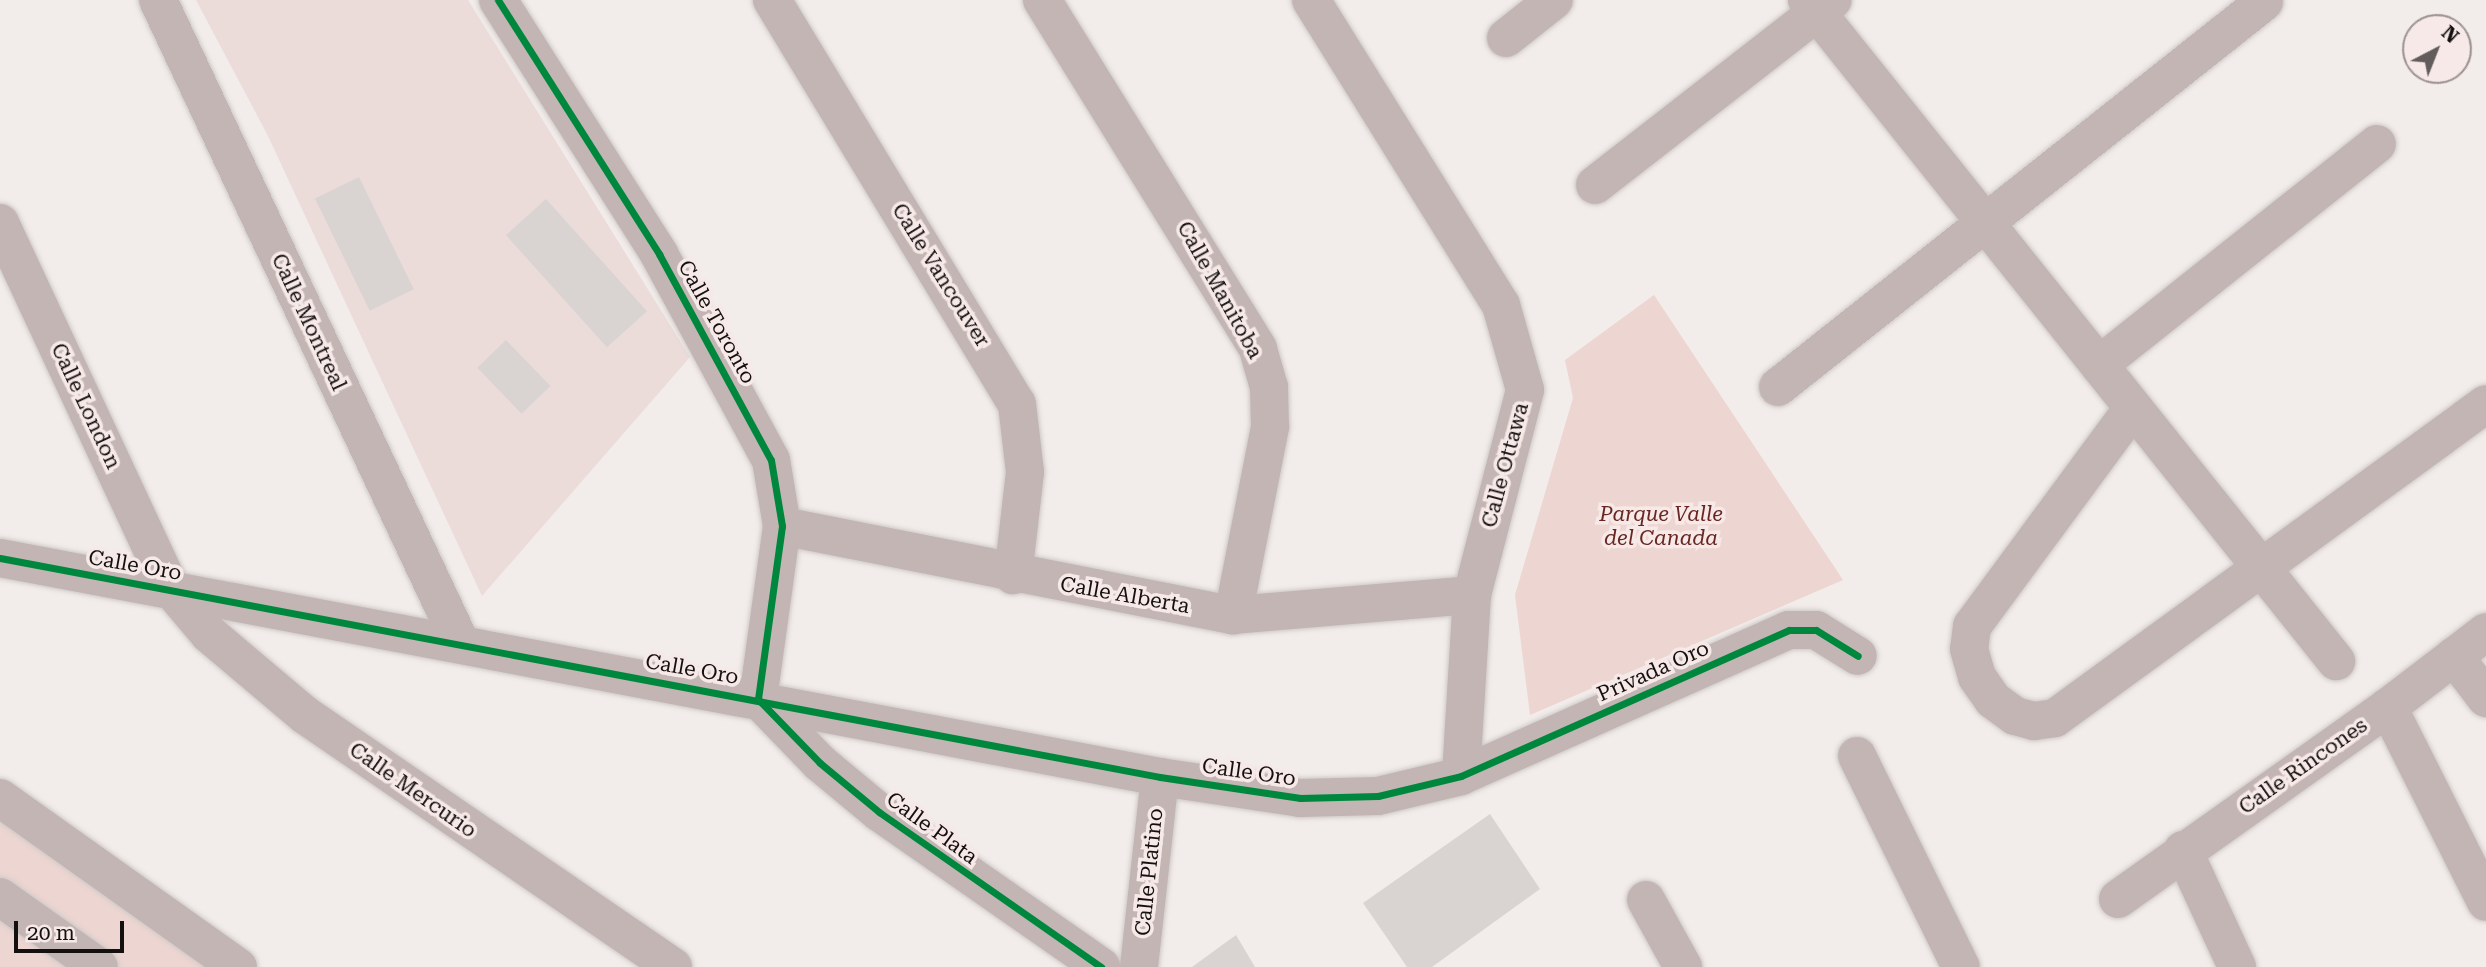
<!DOCTYPE html>
<style>
body{margin:0}
#map{position:relative;width:2486px;height:967px;overflow:hidden;background:#f2ecea;font-family:"Roboto Serif",serif}
div>[style]{position:absolute}
.built>*{inset:0;background:#ebdcda}
.green>*{inset:0;background:#edd5d1}
.building>*{inset:0;background:#d9d4d2;transform-origin:0 0}
.roads{filter:drop-shadow(0 0 2px #cecac8) drop-shadow(0 0 2px #cecac8)}
.minor>*{height:38px;margin:-19px;padding:0 19px;transform-origin:19px;border-radius:19px;background:#c3b5b3}
.cycleway>*{height:7px;margin:-3.5px;padding:0 3.5px;transform-origin:3.5px;border-radius:3.5px;background:#00873e}
span{translate:-50% -50%;white-space:nowrap;text-align:center;line-height:1.15;-webkit-text-stroke:7px #f6e9e7;paint-order:stroke}
.street-label{font-size:21px;color:#14100f}
.park-label{font-size:21px;color:#682722;font-style:italic}
.north{position:absolute;left:2402px;top:14px;width:70px;height:70px;box-sizing:border-box;background:#f6e9e7;border:2px solid #9c9291;border-radius:50%;rotate:42deg;font-size:19px;font-weight:700;line-height:28px;text-align:center;color:#14100f}
.north::after{content:'';display:block;margin:auto;width:24px;height:32px;background:#625d5c;clip-path:polygon(50% 0,100% 100%,50% 72%,0 100%)}
.scale{position:absolute;left:14px;top:921px;width:110px;height:32px;box-sizing:border-box;border:4px solid #14100f;border-top:0;padding-left:9px;font-size:21px;line-height:24px;white-space:nowrap;color:#14100f;-webkit-text-stroke:5px #f6e9e7;paint-order:stroke}
</style>
<div id="map">
<div class="built">
<div style="clip-path:polygon(196px 0,468px 0,690px 357px,482px 596px,268px 136px)"></div>
</div>
<div class="green">
<div style="clip-path:polygon(1654px 295px,1843px 580px,1530px 715px,1515px 595px,1573px 398px,1565px 360px)"></div>
<div style="clip-path:polygon(0 818px,208px 967px,0 967px)"></div>
</div>
<div class="building">
<div style="left:359px;top:177px;width:125px;height:49px;rotate:64deg"></div>
<div style="left:546px;top:199px;width:151px;height:54px;rotate:48deg"></div>
<div style="left:506px;top:340px;width:64px;height:40px;rotate:46deg"></div>
<div style="clip-path:polygon(1490px 814px,1540px 889px,1432px 967px,1407px 967px,1363px 903px)"></div>
<div style="clip-path:polygon(1236px 935px,1255px 967px,1192px 967px)"></div>
</div>
<div class="roads">
<div class="minor">
<div style="left:158px;top:0;width:712px;rotate:64.8deg"></div>
<div style="left:498px;top:0;width:301px;rotate:57.6deg"></div>
<div style="left:659px;top:254px;width:234px;rotate:61.5deg"></div>
<div style="left:771px;top:460px;width:67px;rotate:80.5deg"></div>
<div style="left:782px;top:526px;width:175px;rotate:97.9deg"></div>
<div style="left:758px;top:699px;width:89px;rotate:45.9deg"></div>
<div style="left:820px;top:763px;width:77px;rotate:39.7deg"></div>
<div style="left:879px;top:812px;width:271px;rotate:34.9deg"></div>
<div style="left:772px;top:0;width:472px;rotate:58.8deg"></div>
<div style="left:1017px;top:404px;width:68px;rotate:83.3deg"></div>
<div style="left:1025px;top:472px;width:104px;rotate:96.6deg"></div>
<div style="left:1042px;top:0;width:410px;rotate:58.2deg"></div>
<div style="left:1258px;top:349px;width:40px;rotate:74deg"></div>
<div style="left:1269px;top:387px;width:40px;rotate:88.6deg"></div>
<div style="left:1270px;top:427px;width:192px;rotate:101.1deg"></div>
<div style="left:1311px;top:0;width:359px;rotate:58.1deg"></div>
<div style="left:1501px;top:305px;width:88px;rotate:74.2deg"></div>
<div style="left:1525px;top:390px;width:212px;rotate:104.5deg"></div>
<div style="left:1472px;top:595px;width:181px;rotate:93.5deg"></div>
<div style="left:1807px;top:0;width:847px;rotate:51.33deg"></div>
<div style="left:1506px;top:38px;width:61px;rotate:-38.4deg"></div>
<div style="left:1595px;top:185px;width:301px;rotate:-37.9deg"></div>
<div style="left:0;top:223px;width:404px;rotate:65deg"></div>
<div style="left:171px;top:589px;width:59px;rotate:49.8deg"></div>
<div style="left:209px;top:634px;width:126px;rotate:40.2deg"></div>
<div style="left:305px;top:715px;width:446px;rotate:34.4deg"></div>
<div style="left:2099px;top:365px;width:355px;rotate:-38.5deg"></div>
<div style="left:1778px;top:387px;width:620px;rotate:-38.39deg"></div>
<div style="left:2133px;top:408px;width:271px;rotate:126.4deg"></div>
<div style="left:1972px;top:626px;width:23px;rotate:97deg"></div>
<div style="left:1969px;top:649px;width:29px;rotate:74deg"></div>
<div style="left:1977px;top:677px;width:28px;rotate:55deg"></div>
<div style="left:1993px;top:700px;width:27px;rotate:36deg"></div>
<div style="left:2015px;top:716px;width:20px;rotate:15deg"></div>
<div style="left:2034px;top:721px;width:21px;rotate:-8deg"></div>
<div style="left:2055px;top:718px;width:533px;rotate:-36.07deg"></div>
<div style="left:782px;top:526px;width:460px;rotate:11.2deg"></div>
<div style="left:1233px;top:615px;width:240px;rotate:-4.8deg"></div>
<div style="left:0;top:558px;width:1180px;rotate:10.69deg"></div>
<div style="left:1160px;top:777px;width:142px;rotate:8.5deg"></div>
<div style="left:1300px;top:798px;width:78px;rotate:-1.5deg"></div>
<div style="left:1378px;top:796px;width:85px;rotate:-13.5deg"></div>
<div style="left:1461px;top:776px;width:359px;rotate:-24deg"></div>
<div style="left:1789px;top:630px;width:27px"></div>
<div style="left:1816px;top:630px;width:49px;rotate:31.8deg"></div>
<div style="left:2454px;top:656px;width:53px;rotate:52.7deg"></div>
<div style="left:2388px;top:707px;width:218px;rotate:63.3deg"></div>
<div style="left:1857px;top:756px;width:235px;rotate:63.8deg"></div>
<div style="left:0;top:798px;width:292px;rotate:35.4deg"></div>
<div style="left:2183px;top:850px;width:129px;rotate:65.2deg"></div>
<div style="left:0;top:897px;width:121px;rotate:35.3deg"></div>
<div style="left:2118px;top:899px;width:331px;rotate:-35.4deg"></div>
<div style="left:2388px;top:707px;width:123px;rotate:-37.4deg"></div>
<div style="left:1646px;top:900px;width:77px;rotate:61.1deg"></div>
<div style="left:1139px;top:967px;width:191px;rotate:-83.7deg"></div>
</div>
</div>
<div class="cycleway">
<div style="left:498px;top:0;width:301px;rotate:57.6deg"></div>
<div style="left:659px;top:254px;width:234px;rotate:61.5deg"></div>
<div style="left:771px;top:460px;width:67px;rotate:80.5deg"></div>
<div style="left:782px;top:526px;width:175px;rotate:97.9deg"></div>
<div style="left:758px;top:699px;width:89px;rotate:45.9deg"></div>
<div style="left:820px;top:763px;width:77px;rotate:39.7deg"></div>
<div style="left:879px;top:812px;width:271px;rotate:34.9deg"></div>
<div style="left:0;top:558px;width:1180px;rotate:10.69deg"></div>
<div style="left:1160px;top:777px;width:142px;rotate:8.5deg"></div>
<div style="left:1300px;top:798px;width:78px;rotate:-1.5deg"></div>
<div style="left:1378px;top:796px;width:85px;rotate:-13.5deg"></div>
<div style="left:1461px;top:776px;width:359px;rotate:-24deg"></div>
<div style="left:1789px;top:630px;width:27px"></div>
<div style="left:1816px;top:630px;width:49px;rotate:31.8deg"></div>
</div>
<div class="street-label">
<span style="left:941px;top:275px;rotate:58deg">Calle Vancouver</span>
<span style="left:1220px;top:290px;rotate:61deg">Calle Manitoba</span>
<span style="left:309px;top:322px;rotate:65deg">Calle Montreal</span>
<span style="left:717px;top:322px;rotate:61deg">Calle Toronto</span>
<span style="left:86px;top:406px;rotate:65deg">Calle London</span>
<span style="left:1505px;top:465px;rotate:-75deg">Calle Ottawa</span>
<span style="left:135px;top:565px;rotate:10deg">Calle Oro</span>
<span style="left:1125px;top:595px;rotate:10deg">Calle Alberta</span>
<span style="left:692px;top:669px;rotate:10deg">Calle Oro</span>
<span style="left:1653px;top:671px;rotate:-24deg">Privada Oro</span>
<span style="left:2303px;top:766px;rotate:-35deg">Calle Rincones</span>
<span style="left:1249px;top:772px;rotate:8deg">Calle Oro</span>
<span style="left:413px;top:790px;rotate:35deg">Calle Mercurio</span>
<span style="left:932px;top:828px;rotate:36deg">Calle Plata</span>
<span style="left:1149px;top:872px;rotate:-84deg">Calle Platino</span>
</div>
<div class="park-label">
<span style="left:1661px;top:526px">Parque Valle<br>del Canada</span>
</div>
<div class="north">N</div>
<div class="scale">20 m</div>
</div>
